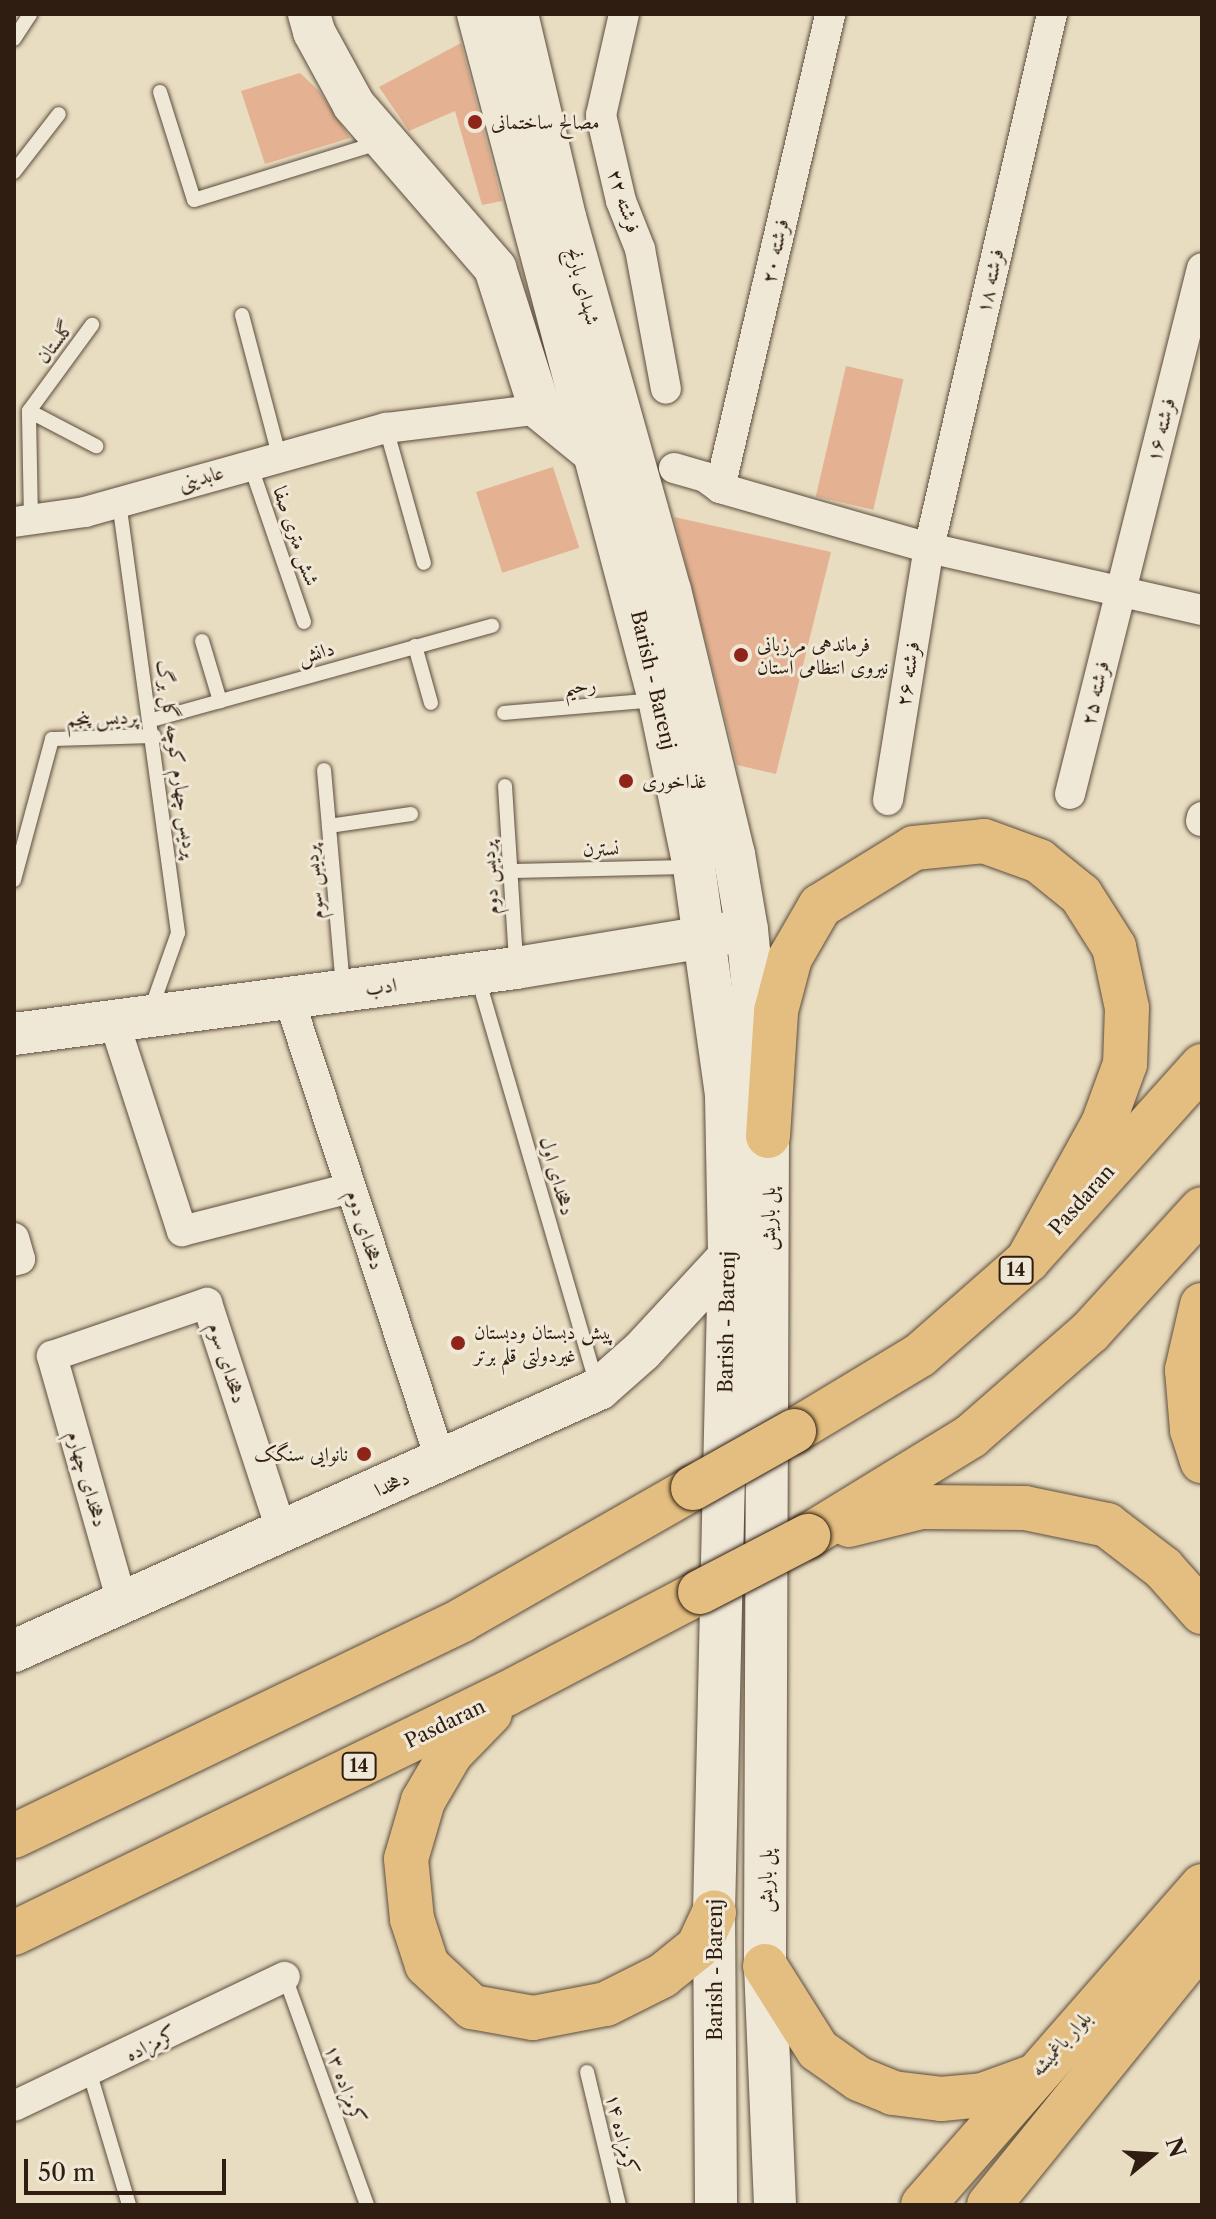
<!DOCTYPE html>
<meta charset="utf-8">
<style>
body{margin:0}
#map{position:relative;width:1216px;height:2219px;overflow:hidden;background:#e8dcc1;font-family:"Libre Caslon Text",Amiri,serif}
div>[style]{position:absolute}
.building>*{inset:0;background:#e4b292;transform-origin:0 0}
.roads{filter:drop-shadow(0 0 2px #5c4d3c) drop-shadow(0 0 2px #5c4d3c)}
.lane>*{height:14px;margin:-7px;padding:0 7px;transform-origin:7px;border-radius:7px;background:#f0e8d7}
.street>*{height:30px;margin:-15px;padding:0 15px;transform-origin:15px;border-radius:15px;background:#f0e8d7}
.secondary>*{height:42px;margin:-21px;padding:0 21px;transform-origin:21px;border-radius:21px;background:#f0e8d7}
.primary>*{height:44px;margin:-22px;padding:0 22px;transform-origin:22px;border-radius:22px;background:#e4be80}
.highway>*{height:44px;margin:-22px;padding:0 22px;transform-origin:22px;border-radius:22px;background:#e4be80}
.bridges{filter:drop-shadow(0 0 2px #2e1d10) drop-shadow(0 0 2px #2e1d10)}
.highway-bridge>*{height:44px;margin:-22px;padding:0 22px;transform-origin:22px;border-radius:22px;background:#e4be80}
.dots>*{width:22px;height:22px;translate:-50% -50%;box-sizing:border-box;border:4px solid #f0e8d7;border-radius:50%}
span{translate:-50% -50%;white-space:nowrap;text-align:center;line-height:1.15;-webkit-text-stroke:6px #f0e8d7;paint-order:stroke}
.shield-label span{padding:2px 6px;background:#f0e8d7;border:2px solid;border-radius:6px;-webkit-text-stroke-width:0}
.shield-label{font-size:18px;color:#2e1d10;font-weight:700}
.poi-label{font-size:20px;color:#2e1d10}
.left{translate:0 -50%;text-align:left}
.right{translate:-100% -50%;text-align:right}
.street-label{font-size:20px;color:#2e1d10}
.frame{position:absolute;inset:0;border:16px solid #2e1d10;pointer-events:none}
.north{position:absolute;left:1112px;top:2115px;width:80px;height:80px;-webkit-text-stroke:6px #f0e8d7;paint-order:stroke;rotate:72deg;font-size:22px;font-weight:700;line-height:32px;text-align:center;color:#2e1d10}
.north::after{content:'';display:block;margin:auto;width:28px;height:36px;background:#2e1d10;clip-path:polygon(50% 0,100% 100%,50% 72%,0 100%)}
.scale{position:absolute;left:24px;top:2159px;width:202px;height:36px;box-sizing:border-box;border:4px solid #2e1d10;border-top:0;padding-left:10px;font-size:24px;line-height:28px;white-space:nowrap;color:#2e1d10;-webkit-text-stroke:6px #f0e8d7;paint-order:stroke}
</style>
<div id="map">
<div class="building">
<div style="clip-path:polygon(461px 43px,502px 201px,482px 205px,455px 111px,409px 131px,379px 87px)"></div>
<div style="clip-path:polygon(300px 73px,319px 91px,350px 138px,265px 164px,241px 91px)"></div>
<div style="left:846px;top:366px;width:59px;height:134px;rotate:13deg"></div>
<div style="left:553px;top:467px;width:85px;height:81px;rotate:72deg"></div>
<div style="clip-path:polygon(674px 517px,831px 552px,776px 774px,737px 765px)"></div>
</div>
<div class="roads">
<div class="lane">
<div style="left:14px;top:39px;width:30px;rotate:-57deg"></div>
<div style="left:160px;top:92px;width:113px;rotate:72.5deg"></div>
<div style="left:194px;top:200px;width:196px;rotate:-17.2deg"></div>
<div style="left:14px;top:172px;width:73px;rotate:-52.2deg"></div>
<div style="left:242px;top:315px;width:145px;rotate:75.2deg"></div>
<div style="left:29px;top:411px;width:76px;rotate:27.6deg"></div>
<div style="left:386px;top:428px;width:140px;rotate:74.3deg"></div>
<div style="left:250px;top:464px;width:167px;rotate:71.1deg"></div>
<div style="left:119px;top:502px;width:435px;rotate:82.2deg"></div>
<div style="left:178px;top:933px;width:84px;rotate:109.5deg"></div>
<div style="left:31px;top:519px;width:108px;rotate:-91.1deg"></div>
<div style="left:29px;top:411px;width:107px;rotate:-53.8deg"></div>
<div style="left:202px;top:641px;width:63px;rotate:73.3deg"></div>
<div style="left:415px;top:646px;width:59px;rotate:74.3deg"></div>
<div style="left:504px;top:713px;width:152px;rotate:-4.9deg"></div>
<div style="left:152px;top:720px;width:353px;rotate:-15.5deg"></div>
<div style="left:324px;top:770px;width:218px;rotate:85deg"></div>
<div style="left:505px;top:786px;width:177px;rotate:86.4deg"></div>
<div style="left:329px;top:826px;width:83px;rotate:-8.3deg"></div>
<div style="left:510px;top:871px;width:179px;rotate:-1.3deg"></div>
<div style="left:14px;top:880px;width:146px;rotate:-74.9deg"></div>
<div style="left:52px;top:739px;width:102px;rotate:-1.7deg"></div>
<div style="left:477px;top:975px;width:427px;rotate:73.7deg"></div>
<div style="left:285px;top:1977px;width:242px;rotate:70.2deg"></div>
<div style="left:587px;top:2072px;width:137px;rotate:76.5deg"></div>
<div style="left:90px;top:2074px;width:137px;rotate:73.4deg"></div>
</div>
<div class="street">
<div style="left:624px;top:14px;width:104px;rotate:102.8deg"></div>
<div style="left:601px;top:115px;width:88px;rotate:76.9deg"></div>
<div style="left:621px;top:201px;width:52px;rotate:68.4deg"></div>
<div style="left:640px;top:249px;width:142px;rotate:79.5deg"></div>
<div style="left:674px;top:468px;width:32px;rotate:16deg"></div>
<div style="left:705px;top:477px;width:19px;rotate:36deg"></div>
<div style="left:720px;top:488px;width:217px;rotate:16deg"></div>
<div style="left:929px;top:548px;width:280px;rotate:12.8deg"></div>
<div style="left:720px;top:488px;width:487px;rotate:-76.9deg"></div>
<div style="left:14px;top:522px;width:72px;rotate:-8deg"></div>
<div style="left:85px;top:512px;width:313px;rotate:-15.6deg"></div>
<div style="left:386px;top:428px;width:155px;rotate:-7deg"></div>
<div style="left:1070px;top:794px;width:542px;rotate:-75.91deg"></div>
<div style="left:888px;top:800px;width:255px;rotate:-80.8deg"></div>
<div style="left:929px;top:548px;width:548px;rotate:-77.03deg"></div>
<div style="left:1201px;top:821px;width:4px;rotate:-76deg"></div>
<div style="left:289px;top:999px;width:486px;rotate:71.8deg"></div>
<div style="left:114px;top:1022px;width:220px;rotate:72deg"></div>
<div style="left:182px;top:1231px;width:174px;rotate:-14.3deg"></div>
<div style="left:14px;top:1238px;width:22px;rotate:74deg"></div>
<div style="left:20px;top:1259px;width:6px;rotate:162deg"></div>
<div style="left:122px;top:1602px;width:256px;rotate:-105.9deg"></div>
<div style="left:52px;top:1356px;width:164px;rotate:-18.9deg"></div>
<div style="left:207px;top:1303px;width:242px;rotate:71.9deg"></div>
<div style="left:14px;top:2106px;width:300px;rotate:-25.5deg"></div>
</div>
<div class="secondary">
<div style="left:309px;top:14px;width:19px;rotate:74deg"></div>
<div style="left:314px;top:32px;width:83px;rotate:61.3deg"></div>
<div style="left:354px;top:105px;width:216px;rotate:49.1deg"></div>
<div style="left:495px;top:268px;width:148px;rotate:72.3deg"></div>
<div style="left:540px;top:409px;width:70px;rotate:39.2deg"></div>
<div style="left:478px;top:14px;width:709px;rotate:75.2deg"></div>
<div style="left:659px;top:699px;width:172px;rotate:78.2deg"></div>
<div style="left:694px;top:867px;width:230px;rotate:82deg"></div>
<div style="left:726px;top:1095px;width:162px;rotate:88.9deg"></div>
<div style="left:729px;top:1257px;width:655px;rotate:91.31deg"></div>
<div style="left:714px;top:1912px;width:293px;rotate:89.6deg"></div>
<div style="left:517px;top:14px;width:209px;rotate:76.7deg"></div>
<div style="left:565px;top:217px;width:387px;rotate:74.3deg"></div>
<div style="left:670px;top:590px;width:272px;rotate:76.4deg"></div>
<div style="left:734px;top:854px;width:77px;rotate:80.3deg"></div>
<div style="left:747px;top:930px;width:207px;rotate:84.2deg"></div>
<div style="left:768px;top:1136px;width:830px;rotate:90.21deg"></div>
<div style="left:765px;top:1966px;width:239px;rotate:87.6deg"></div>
<div style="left:14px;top:1034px;width:506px;rotate:-7.49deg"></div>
<div style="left:516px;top:968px;width:217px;rotate:-9.3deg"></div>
<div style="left:14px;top:1651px;width:641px;rotate:-24.13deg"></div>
<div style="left:599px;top:1389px;width:57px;rotate:-41.5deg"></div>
<div style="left:642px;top:1351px;width:128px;rotate:-47.2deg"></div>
</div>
<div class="primary">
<div style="left:765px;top:1966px;width:99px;rotate:57.8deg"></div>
<div style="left:818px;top:2050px;width:50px;rotate:35.3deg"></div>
<div style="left:859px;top:2079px;width:37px;rotate:22deg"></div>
<div style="left:893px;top:2093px;width:48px;rotate:7.1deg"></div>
<div style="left:941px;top:2099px;width:42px;rotate:-5.4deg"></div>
<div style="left:983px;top:2095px;width:52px;rotate:-20.2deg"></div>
<div style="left:923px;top:2205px;width:424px;rotate:-48.8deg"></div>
<div style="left:989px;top:2205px;width:338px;rotate:-51deg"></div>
</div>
<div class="highway">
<div style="left:768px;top:1136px;width:125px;rotate:-86.3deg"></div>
<div style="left:776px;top:1011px;width:55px;rotate:-75.2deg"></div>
<div style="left:790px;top:958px;width:60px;rotate:-60deg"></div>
<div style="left:820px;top:906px;width:110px;rotate:-31.7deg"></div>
<div style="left:914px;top:848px;width:70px;rotate:-5.7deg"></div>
<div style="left:984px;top:841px;width:59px;rotate:20deg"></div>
<div style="left:1039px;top:861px;width:54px;rotate:39deg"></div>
<div style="left:1081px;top:895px;width:62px;rotate:57.6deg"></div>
<div style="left:1114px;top:947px;width:62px;rotate:78deg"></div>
<div style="left:1127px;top:1008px;width:56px;rotate:92deg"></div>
<div style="left:1125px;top:1064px;width:64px;rotate:110.1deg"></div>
<div style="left:1103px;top:1124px;width:155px;rotate:118.9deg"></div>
<div style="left:1202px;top:1305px;width:67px;rotate:103deg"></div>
<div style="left:1187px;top:1370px;width:60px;rotate:85.2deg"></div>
<div style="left:1192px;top:1430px;width:33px;rotate:72deg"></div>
<div style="left:794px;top:1431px;width:147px;rotate:-31.1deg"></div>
<div style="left:920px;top:1355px;width:144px;rotate:-41.3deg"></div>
<div style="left:1028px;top:1260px;width:261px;rotate:-48.1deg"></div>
<div style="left:849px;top:1525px;width:75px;rotate:-13.9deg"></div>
<div style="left:922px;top:1507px;width:103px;rotate:0.6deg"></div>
<div style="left:1025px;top:1508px;width:84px;rotate:11.7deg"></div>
<div style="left:1107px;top:1525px;width:71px;rotate:37.5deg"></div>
<div style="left:1163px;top:1568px;width:59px;rotate:48.4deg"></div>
<div style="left:808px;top:1536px;width:191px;rotate:-31.5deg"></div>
<div style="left:971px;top:1436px;width:158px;rotate:-41.2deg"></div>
<div style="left:1090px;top:1332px;width:166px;rotate:-47.7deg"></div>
<div style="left:490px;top:1713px;width:56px;rotate:134.3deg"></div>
<div style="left:451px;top:1753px;width:56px;rotate:120.3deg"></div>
<div style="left:423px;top:1801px;width:60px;rotate:106.3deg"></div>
<div style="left:406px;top:1859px;width:60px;rotate:84.3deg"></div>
<div style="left:412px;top:1919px;width:48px;rotate:71.9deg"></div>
<div style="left:427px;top:1965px;width:62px;rotate:43deg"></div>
<div style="left:472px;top:2007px;width:62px;rotate:10.2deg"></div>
<div style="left:533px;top:2018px;width:74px;rotate:-10.9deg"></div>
<div style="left:606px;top:2004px;width:63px;rotate:-26.6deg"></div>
<div style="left:662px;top:1976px;width:46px;rotate:-38.9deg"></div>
<div style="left:698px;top:1947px;width:38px;rotate:-65deg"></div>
<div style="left:14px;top:1836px;width:497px;rotate:-25.7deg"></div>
<div style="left:462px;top:1620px;width:266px;rotate:-29.7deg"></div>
<div style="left:14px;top:1933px;width:549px;rotate:-25.91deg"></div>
<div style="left:508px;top:1693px;width:217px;rotate:-27.7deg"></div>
</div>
</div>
<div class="bridges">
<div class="highway-bridge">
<div style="left:693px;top:1488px;width:116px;rotate:-29.4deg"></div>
<div style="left:700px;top:1592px;width:122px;rotate:-27.4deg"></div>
</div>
</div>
<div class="dots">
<div style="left:475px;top:122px;background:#8f2418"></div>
<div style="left:741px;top:655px;background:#8f2418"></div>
<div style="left:626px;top:781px;background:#8f2418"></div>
<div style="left:458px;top:1343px;background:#8f2418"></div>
<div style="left:364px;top:1454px;background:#8f2418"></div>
</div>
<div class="shield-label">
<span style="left:1016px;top:1270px">14</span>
<span style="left:359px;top:1766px">14</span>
</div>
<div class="poi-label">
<span class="left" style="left:491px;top:122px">مصالح ساختمانی</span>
<span class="left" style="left:757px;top:656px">فرماندهی مرزبانی<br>نیروی انتظامی استان</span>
<span class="left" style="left:642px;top:781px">غذاخوری</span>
<span class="left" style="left:474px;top:1344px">پیش دبستان ودبستان<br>غیردولتی قلم برتر</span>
<span class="right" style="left:348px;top:1454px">نانوایی سنگک</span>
</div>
<div class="street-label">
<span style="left:624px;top:201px;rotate:72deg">۲۲ فرشته</span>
<span style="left:775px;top:251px;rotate:-77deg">۲۰ فرشته</span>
<span style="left:990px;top:281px;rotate:-77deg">۱۸ فرشته</span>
<span style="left:583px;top:286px;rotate:75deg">شهدای بارنج</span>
<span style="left:55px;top:342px;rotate:-53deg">گلستان</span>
<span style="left:1161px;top:430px;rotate:-76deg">۱۶ فرشته</span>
<span style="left:201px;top:478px;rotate:-16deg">عابدینی</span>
<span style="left:296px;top:536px;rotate:71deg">شش متری صفا</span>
<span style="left:316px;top:653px;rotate:-16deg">دانش</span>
<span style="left:908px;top:674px;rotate:-81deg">۲۶ فرشته</span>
<span style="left:653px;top:680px;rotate:77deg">Barish - Barenj</span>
<span style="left:580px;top:686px;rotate:-5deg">رحیم</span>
<span style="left:1095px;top:693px;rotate:-76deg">۲۵ فرشته</span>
<span style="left:102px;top:718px;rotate:-2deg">پردیس پنجم</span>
<span style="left:177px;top:759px;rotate:82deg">پردیس چهارم کوچه گل برگ</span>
<span style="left:601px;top:849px;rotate:-1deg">نسترن</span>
<span style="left:490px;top:878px;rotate:-94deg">پردیس دوم</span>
<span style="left:314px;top:882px;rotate:-95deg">پردیس سوم</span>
<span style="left:381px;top:987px;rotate:-8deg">ادب</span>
<span style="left:557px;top:1176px;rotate:74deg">دهخدای اول</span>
<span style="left:1082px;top:1200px;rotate:-48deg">Pasdaran</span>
<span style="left:768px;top:1219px;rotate:-90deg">پل باریش</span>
<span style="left:365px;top:1230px;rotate:72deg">دهخدای دوم</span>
<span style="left:727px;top:1322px;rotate:-89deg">Barish - Barenj</span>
<span style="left:227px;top:1363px;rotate:72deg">دهخدای سوم</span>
<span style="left:87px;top:1479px;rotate:74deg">دهخدای چهارم</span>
<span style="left:392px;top:1484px;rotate:-24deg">دهخدا</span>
<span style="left:445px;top:1724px;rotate:-26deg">Pasdaran</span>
<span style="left:765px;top:1881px;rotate:-90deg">پل باریش</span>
<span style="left:715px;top:1970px;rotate:-90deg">Barish - Barenj</span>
<span style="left:151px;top:2044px;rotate:-27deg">کرمزاده</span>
<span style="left:1061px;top:2044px;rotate:-48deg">بلوار باغمیشه</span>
<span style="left:345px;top:2084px;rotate:70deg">کرمزاده ۱۳</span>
<span style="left:622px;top:2134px;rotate:77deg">کرمزاده ۱۴</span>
</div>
<div class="frame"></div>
<div class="north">N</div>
<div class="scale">50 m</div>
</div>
